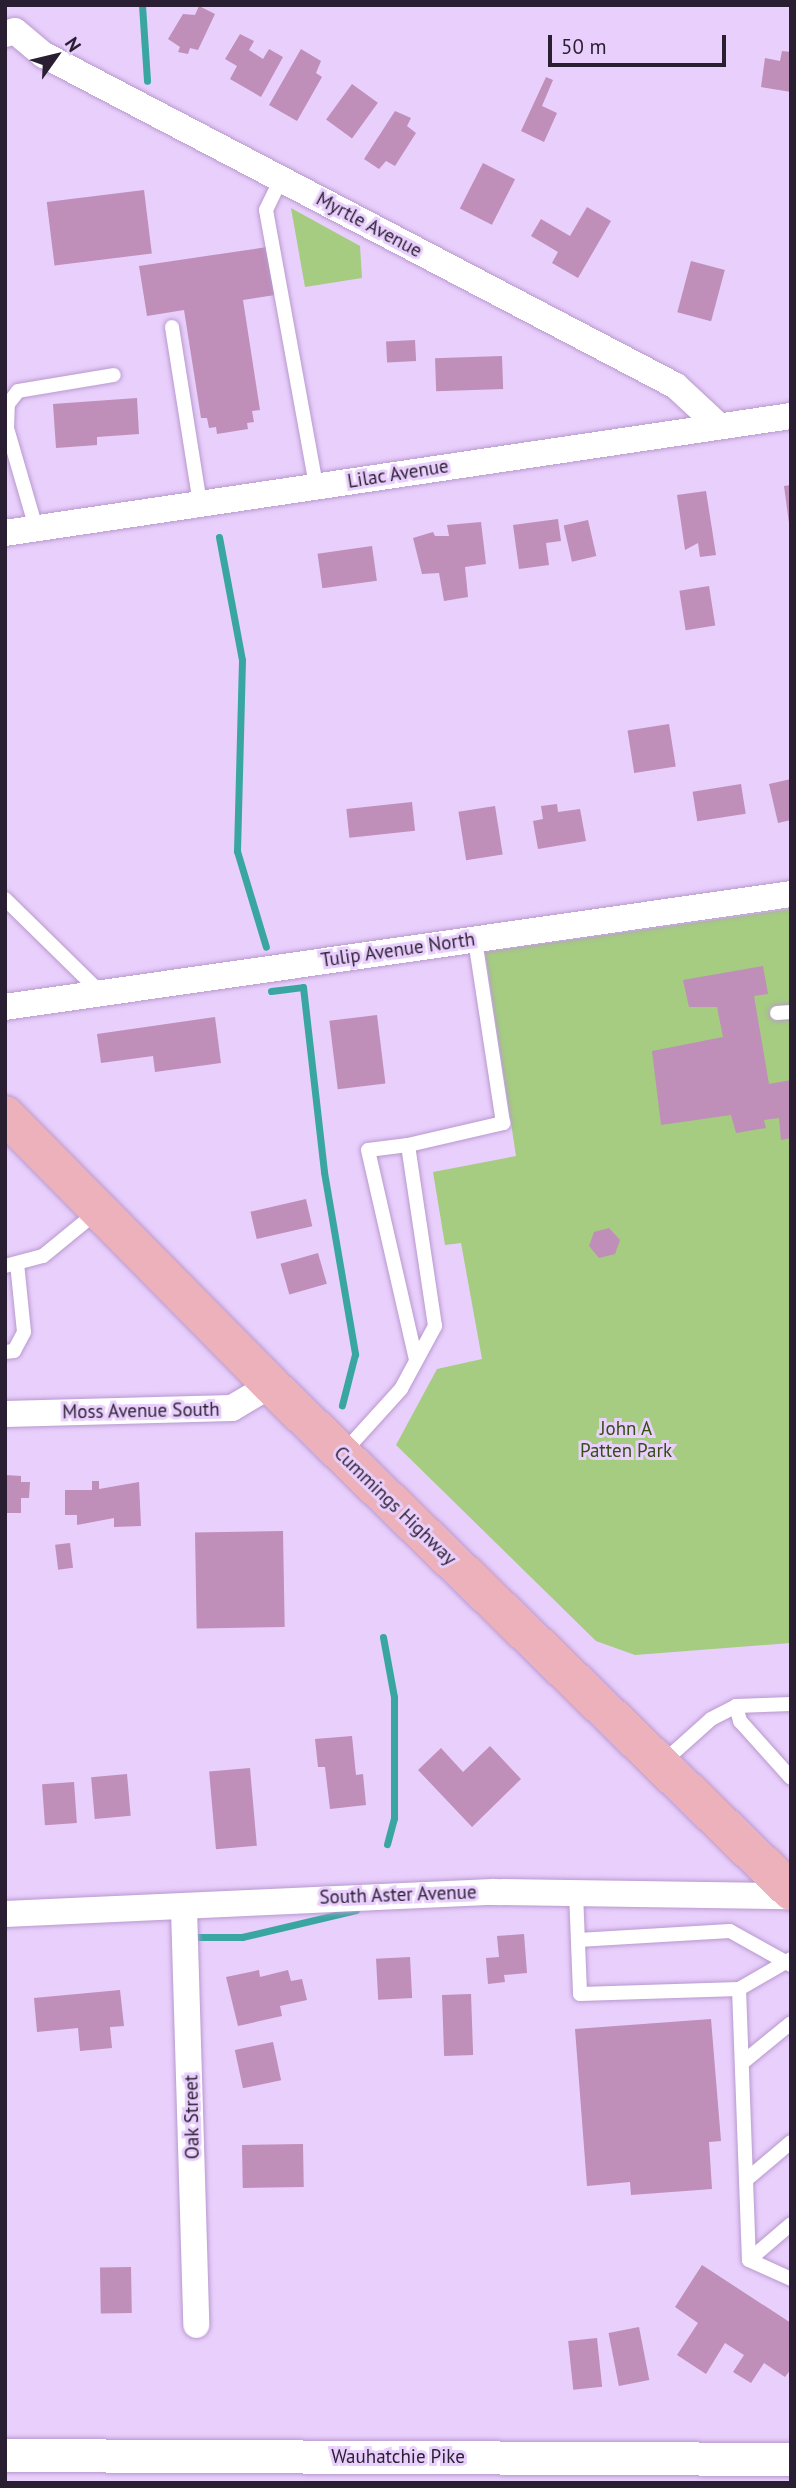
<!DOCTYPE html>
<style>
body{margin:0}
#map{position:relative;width:796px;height:2488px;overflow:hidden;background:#e9cffc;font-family:"PT Sans",sans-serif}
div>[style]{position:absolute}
.green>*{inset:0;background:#a5cc81}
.stream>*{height:7px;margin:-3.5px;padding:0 3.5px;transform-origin:3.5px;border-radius:3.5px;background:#39a6a1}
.building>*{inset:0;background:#bf8eb9;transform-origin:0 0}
.roads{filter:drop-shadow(0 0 2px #b899ce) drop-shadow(0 0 2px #b899ce)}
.service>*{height:14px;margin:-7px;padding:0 7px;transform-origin:7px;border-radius:7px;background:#fff}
.minor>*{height:26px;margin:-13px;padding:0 13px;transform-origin:13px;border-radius:13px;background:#fff}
.tertiary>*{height:33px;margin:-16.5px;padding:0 16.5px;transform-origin:16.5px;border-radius:16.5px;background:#fff}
.primary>*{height:38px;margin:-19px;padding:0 19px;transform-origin:19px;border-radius:19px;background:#ecb1ba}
span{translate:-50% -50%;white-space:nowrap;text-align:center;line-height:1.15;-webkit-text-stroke:6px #e9cffc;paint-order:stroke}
.street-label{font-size:19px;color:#2a1e32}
.park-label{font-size:19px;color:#334e13}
.frame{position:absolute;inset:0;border:7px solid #2a1e32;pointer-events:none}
.north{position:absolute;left:21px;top:21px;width:70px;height:70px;-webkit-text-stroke:5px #e9cffc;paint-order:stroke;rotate:56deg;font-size:19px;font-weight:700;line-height:28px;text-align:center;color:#2a1e32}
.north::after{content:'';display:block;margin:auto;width:24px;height:32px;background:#2a1e32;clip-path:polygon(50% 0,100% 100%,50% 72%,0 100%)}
.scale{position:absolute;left:548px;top:35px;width:178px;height:32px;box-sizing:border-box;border:4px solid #2a1e32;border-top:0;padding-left:9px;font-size:21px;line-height:24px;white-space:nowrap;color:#2a1e32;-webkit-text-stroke:5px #e9cffc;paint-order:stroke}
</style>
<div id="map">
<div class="green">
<div style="clip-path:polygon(291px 208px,360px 246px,362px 278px,305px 287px)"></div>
<div style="clip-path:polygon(791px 909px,791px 1643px,635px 1655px,596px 1641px,396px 1445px,437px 1369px,482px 1359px,461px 1243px,445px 1245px,433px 1172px,516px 1156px,485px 952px)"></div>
</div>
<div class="stream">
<div style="left:142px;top:5px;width:76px;rotate:86.2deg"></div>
<div style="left:219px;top:537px;width:125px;rotate:79.4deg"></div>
<div style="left:242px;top:660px;width:191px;rotate:91.5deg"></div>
<div style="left:237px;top:851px;width:100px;rotate:73.2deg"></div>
<div style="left:271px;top:991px;width:32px;rotate:-7deg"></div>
<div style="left:303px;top:987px;width:186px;rotate:83.5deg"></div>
<div style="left:324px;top:1172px;width:185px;rotate:80.3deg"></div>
<div style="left:355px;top:1354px;width:53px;rotate:104.3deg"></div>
<div style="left:383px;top:1637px;width:61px;rotate:79.6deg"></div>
<div style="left:394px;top:1697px;width:121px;rotate:90deg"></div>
<div style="left:394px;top:1818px;width:27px;rotate:105deg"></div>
<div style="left:197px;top:1937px;width:45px"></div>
<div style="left:242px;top:1937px;width:117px;rotate:-13.3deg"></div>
</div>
<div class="building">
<div style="clip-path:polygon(199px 6px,215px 14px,198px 50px,190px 48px,188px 54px,178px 52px,180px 47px,168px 39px,183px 14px,195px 15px)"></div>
<div style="clip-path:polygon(240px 34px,254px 41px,249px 50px,263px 59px,269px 49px,283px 57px,261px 97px,230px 79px,237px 66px,225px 59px)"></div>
<div style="clip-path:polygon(301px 49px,321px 61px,316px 73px,322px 77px,297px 121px,269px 105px)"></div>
<div style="clip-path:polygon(782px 51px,791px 52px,791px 92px,761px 87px,765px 58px,780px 61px)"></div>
<div style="clip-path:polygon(546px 77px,553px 80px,542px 106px,557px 113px,544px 142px,521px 131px)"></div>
<div style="left:352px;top:84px;width:32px;height:44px;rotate:36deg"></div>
<div style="clip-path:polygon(395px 111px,411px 118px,407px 126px,416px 133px,395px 166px,386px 161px,379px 169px,364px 159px)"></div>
<div style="left:483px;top:163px;width:36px;height:51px;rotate:27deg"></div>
<div style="left:144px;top:190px;width:64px;height:98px;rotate:83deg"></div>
<div style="clip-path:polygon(587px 207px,611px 221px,578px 278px,552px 263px,558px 252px,531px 236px,541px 219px,570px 236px)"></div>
<div style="clip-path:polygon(267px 247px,275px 295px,243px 300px,260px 410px,252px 411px,254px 422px,247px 423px,248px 429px,217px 434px,216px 427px,209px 428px,207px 418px,201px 418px,184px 310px,147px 316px,139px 266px)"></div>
<div style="left:691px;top:261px;width:35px;height:53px;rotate:15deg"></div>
<div style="left:415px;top:340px;width:21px;height:29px;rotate:87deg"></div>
<div style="left:502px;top:356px;width:33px;height:67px;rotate:88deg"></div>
<div style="clip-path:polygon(137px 398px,139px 434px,97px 437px,97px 445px,56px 448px,53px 404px)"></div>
<div style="clip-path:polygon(791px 485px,791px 523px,789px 523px,784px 486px)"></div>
<div style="clip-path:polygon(706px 491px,716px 555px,700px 557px,698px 543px,685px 550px,677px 495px)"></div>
<div style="clip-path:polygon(558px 519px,561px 541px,546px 543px,549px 565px,519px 569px,513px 525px)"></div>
<div style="left:588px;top:520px;width:37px;height:25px;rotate:77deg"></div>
<div style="clip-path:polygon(481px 522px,486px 564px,465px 567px,468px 597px,444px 601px,439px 573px,422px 574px,413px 538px,433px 532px,435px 536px,449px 536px,447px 525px)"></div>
<div style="left:372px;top:546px;width:35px;height:55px;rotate:82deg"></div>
<div style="left:709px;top:586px;width:40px;height:30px;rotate:81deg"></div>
<div style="left:669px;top:724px;width:43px;height:42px;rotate:81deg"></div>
<div style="clip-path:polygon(791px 779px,791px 820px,778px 823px,769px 784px)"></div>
<div style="left:741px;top:784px;width:30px;height:49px;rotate:81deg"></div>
<div style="left:412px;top:802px;width:29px;height:66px;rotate:84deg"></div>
<div style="clip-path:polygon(557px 804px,558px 812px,580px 809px,586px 841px,538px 849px,533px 821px,543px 819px,541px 806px)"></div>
<div style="left:495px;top:806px;width:49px;height:37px;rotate:81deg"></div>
<div style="clip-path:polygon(763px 966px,768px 994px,754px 996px,769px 1084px,791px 1080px,791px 1138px,781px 1140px,779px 1118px,764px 1120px,766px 1128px,736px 1133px,731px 1115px,661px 1125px,652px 1051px,723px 1037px,717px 1007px,689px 1007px,683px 980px)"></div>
<div style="left:377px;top:1015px;width:69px;height:48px;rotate:83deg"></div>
<div style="clip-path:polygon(215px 1017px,221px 1063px,155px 1072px,153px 1056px,101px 1063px,97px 1034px)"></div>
<div style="left:306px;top:1199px;width:28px;height:57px;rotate:77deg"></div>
<div style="clip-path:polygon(609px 1228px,620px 1240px,615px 1254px,599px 1258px,589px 1246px,594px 1232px)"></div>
<div style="left:318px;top:1253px;width:32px;height:39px;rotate:74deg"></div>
<div style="clip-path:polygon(5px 1475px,21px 1476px,21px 1482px,30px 1482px,29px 1498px,21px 1498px,21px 1513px,5px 1513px)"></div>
<div style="clip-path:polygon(92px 1481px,99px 1481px,99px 1489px,139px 1482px,141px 1526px,114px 1527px,114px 1518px,77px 1525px,77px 1515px,65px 1515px,65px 1490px,92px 1490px)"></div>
<div style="left:283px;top:1531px;width:96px;height:88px;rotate:89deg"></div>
<div style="left:70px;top:1543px;width:25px;height:15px;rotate:83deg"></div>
<div style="clip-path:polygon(352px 1736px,356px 1775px,363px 1774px,366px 1805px,330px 1809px,325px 1767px,318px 1767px,315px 1739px)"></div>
<div style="clip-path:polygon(490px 1746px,521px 1779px,472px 1827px,418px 1770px,441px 1748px,463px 1772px)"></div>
<div style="left:250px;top:1768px;width:78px;height:41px;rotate:85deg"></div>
<div style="left:127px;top:1774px;width:42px;height:36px;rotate:85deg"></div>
<div style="left:74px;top:1782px;width:41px;height:32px;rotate:86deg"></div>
<div style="clip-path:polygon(524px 1934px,527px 1973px,504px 1975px,505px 1982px,488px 1984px,486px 1958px,499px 1957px,497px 1936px)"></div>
<div style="left:410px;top:1957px;width:41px;height:34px;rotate:87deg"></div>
<div style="clip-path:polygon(259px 1970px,260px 1977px,288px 1970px,291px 1981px,302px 1979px,307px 2000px,280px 2006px,282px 2016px,238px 2026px,226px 1977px)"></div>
<div style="clip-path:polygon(120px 1990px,124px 2026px,110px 2027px,112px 2048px,80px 2051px,78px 2028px,37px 2032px,34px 1998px)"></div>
<div style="left:471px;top:1994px;width:61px;height:29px;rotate:88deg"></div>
<div style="clip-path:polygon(711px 2019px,721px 2141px,709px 2142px,712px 2189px,631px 2195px,630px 2182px,587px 2186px,575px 2029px)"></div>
<div style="left:273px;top:2042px;width:39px;height:39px;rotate:78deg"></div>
<div style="left:303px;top:2144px;width:43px;height:61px;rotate:89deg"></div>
<div style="clip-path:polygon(702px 2265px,791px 2323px,791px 2369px,785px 2377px,764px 2363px,751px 2383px,733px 2372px,744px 2355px,725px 2343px,706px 2374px,677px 2355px,698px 2323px,675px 2307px)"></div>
<div style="left:131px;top:2267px;width:46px;height:31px;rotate:89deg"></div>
<div style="left:639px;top:2327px;width:54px;height:31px;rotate:79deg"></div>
<div style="left:597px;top:2338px;width:49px;height:29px;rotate:84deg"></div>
</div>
<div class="roads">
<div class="service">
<div style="left:281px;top:179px;width:34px;rotate:116deg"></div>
<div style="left:266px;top:210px;width:280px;rotate:79.7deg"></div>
<div style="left:172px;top:327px;width:179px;rotate:81deg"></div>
<div style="left:36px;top:528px;width:104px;rotate:-106.2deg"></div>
<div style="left:7px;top:428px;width:24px;rotate:-88deg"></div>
<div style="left:8px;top:404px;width:16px;rotate:-52deg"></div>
<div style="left:18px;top:391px;width:97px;rotate:-9.5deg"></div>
<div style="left:5px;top:899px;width:134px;rotate:44.4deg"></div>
<div style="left:777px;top:1013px;width:14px;rotate:-4deg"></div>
<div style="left:408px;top:1145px;width:40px;rotate:172.9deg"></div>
<div style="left:368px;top:1150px;width:214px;rotate:77.1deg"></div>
<div style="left:5px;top:1266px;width:39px;rotate:-15deg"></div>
<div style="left:43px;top:1256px;width:71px;rotate:-39.3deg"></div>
<div style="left:5px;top:1352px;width:9px;rotate:-6deg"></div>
<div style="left:14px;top:1351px;width:21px;rotate:-62deg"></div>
<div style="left:24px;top:1332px;width:69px;rotate:-95.8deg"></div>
<div style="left:343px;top:1453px;width:86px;rotate:-47.8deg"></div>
<div style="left:401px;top:1389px;width:72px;rotate:-61.6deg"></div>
<div style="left:435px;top:1326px;width:183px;rotate:-98.5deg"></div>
<div style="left:408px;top:1145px;width:98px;rotate:-13deg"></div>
<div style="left:503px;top:1123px;width:186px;rotate:-98.7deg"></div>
<div style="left:736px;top:1706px;width:55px;rotate:-2.1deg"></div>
<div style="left:662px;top:1763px;width:66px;rotate:-41.9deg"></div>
<div style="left:711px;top:1719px;width:28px;rotate:-27deg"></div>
<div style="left:736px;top:1706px;width:16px;rotate:75deg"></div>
<div style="left:740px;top:1721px;width:76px;rotate:48.2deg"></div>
<div style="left:576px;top:1893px;width:101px;rotate:87.7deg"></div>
<div style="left:580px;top:1994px;width:159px;rotate:-1.8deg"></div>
<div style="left:578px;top:1940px;width:152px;rotate:-3.4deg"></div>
<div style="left:730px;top:1931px;width:70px;rotate:29.1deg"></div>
<div style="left:791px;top:1959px;width:60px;rotate:150deg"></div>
<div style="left:739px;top:1989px;width:271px;rotate:87.9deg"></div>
<div style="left:749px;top:2260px;width:55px;rotate:-40.6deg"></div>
<div style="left:742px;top:2063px;width:63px;rotate:-39.2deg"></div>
<div style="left:746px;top:2180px;width:59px;rotate:-40.2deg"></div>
<div style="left:749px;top:2260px;width:46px;rotate:24.3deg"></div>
</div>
<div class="minor">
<div style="left:5px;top:34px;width:10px;rotate:-17deg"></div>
<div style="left:15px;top:31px;width:38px;rotate:40deg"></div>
<div style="left:44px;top:55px;width:713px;rotate:27.64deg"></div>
<div style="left:676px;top:386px;width:57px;rotate:42.9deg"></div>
<div style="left:5px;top:533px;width:795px;rotate:-8.47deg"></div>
<div style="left:5px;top:1007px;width:794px;rotate:-8.18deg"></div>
<div style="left:5px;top:1414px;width:227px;rotate:-1.5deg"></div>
<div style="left:232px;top:1408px;width:45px;rotate:-30.5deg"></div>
<div style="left:184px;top:1909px;width:416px;rotate:88.3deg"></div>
<div style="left:5px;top:1914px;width:488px;rotate:-2.6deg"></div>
<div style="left:493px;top:1892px;width:298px;rotate:0.8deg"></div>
</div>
<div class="tertiary">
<div style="left:5px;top:2455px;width:786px;rotate:0.29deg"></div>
</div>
<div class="primary">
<div style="left:5px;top:1115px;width:379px;rotate:45.4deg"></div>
<div style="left:271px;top:1385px;width:726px;rotate:44.22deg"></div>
</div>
</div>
<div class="street-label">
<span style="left:369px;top:225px;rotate:28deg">Myrtle Avenue</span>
<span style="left:398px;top:474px;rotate:-9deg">Lilac Avenue</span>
<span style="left:398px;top:950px;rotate:-8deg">Tulip Avenue North</span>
<span style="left:141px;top:1411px;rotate:-1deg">Moss Avenue South</span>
<span style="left:395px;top:1506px;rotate:44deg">Cummings Highway</span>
<span style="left:398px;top:1895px;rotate:-2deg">South Aster Avenue</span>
<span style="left:192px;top:2117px;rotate:-91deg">Oak Street</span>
<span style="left:398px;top:2457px">Wauhatchie Pike</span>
</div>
<div class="park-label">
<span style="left:626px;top:1440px">John A<br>Patten Park</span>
</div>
<div class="frame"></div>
<div class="north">N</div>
<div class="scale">50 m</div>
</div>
